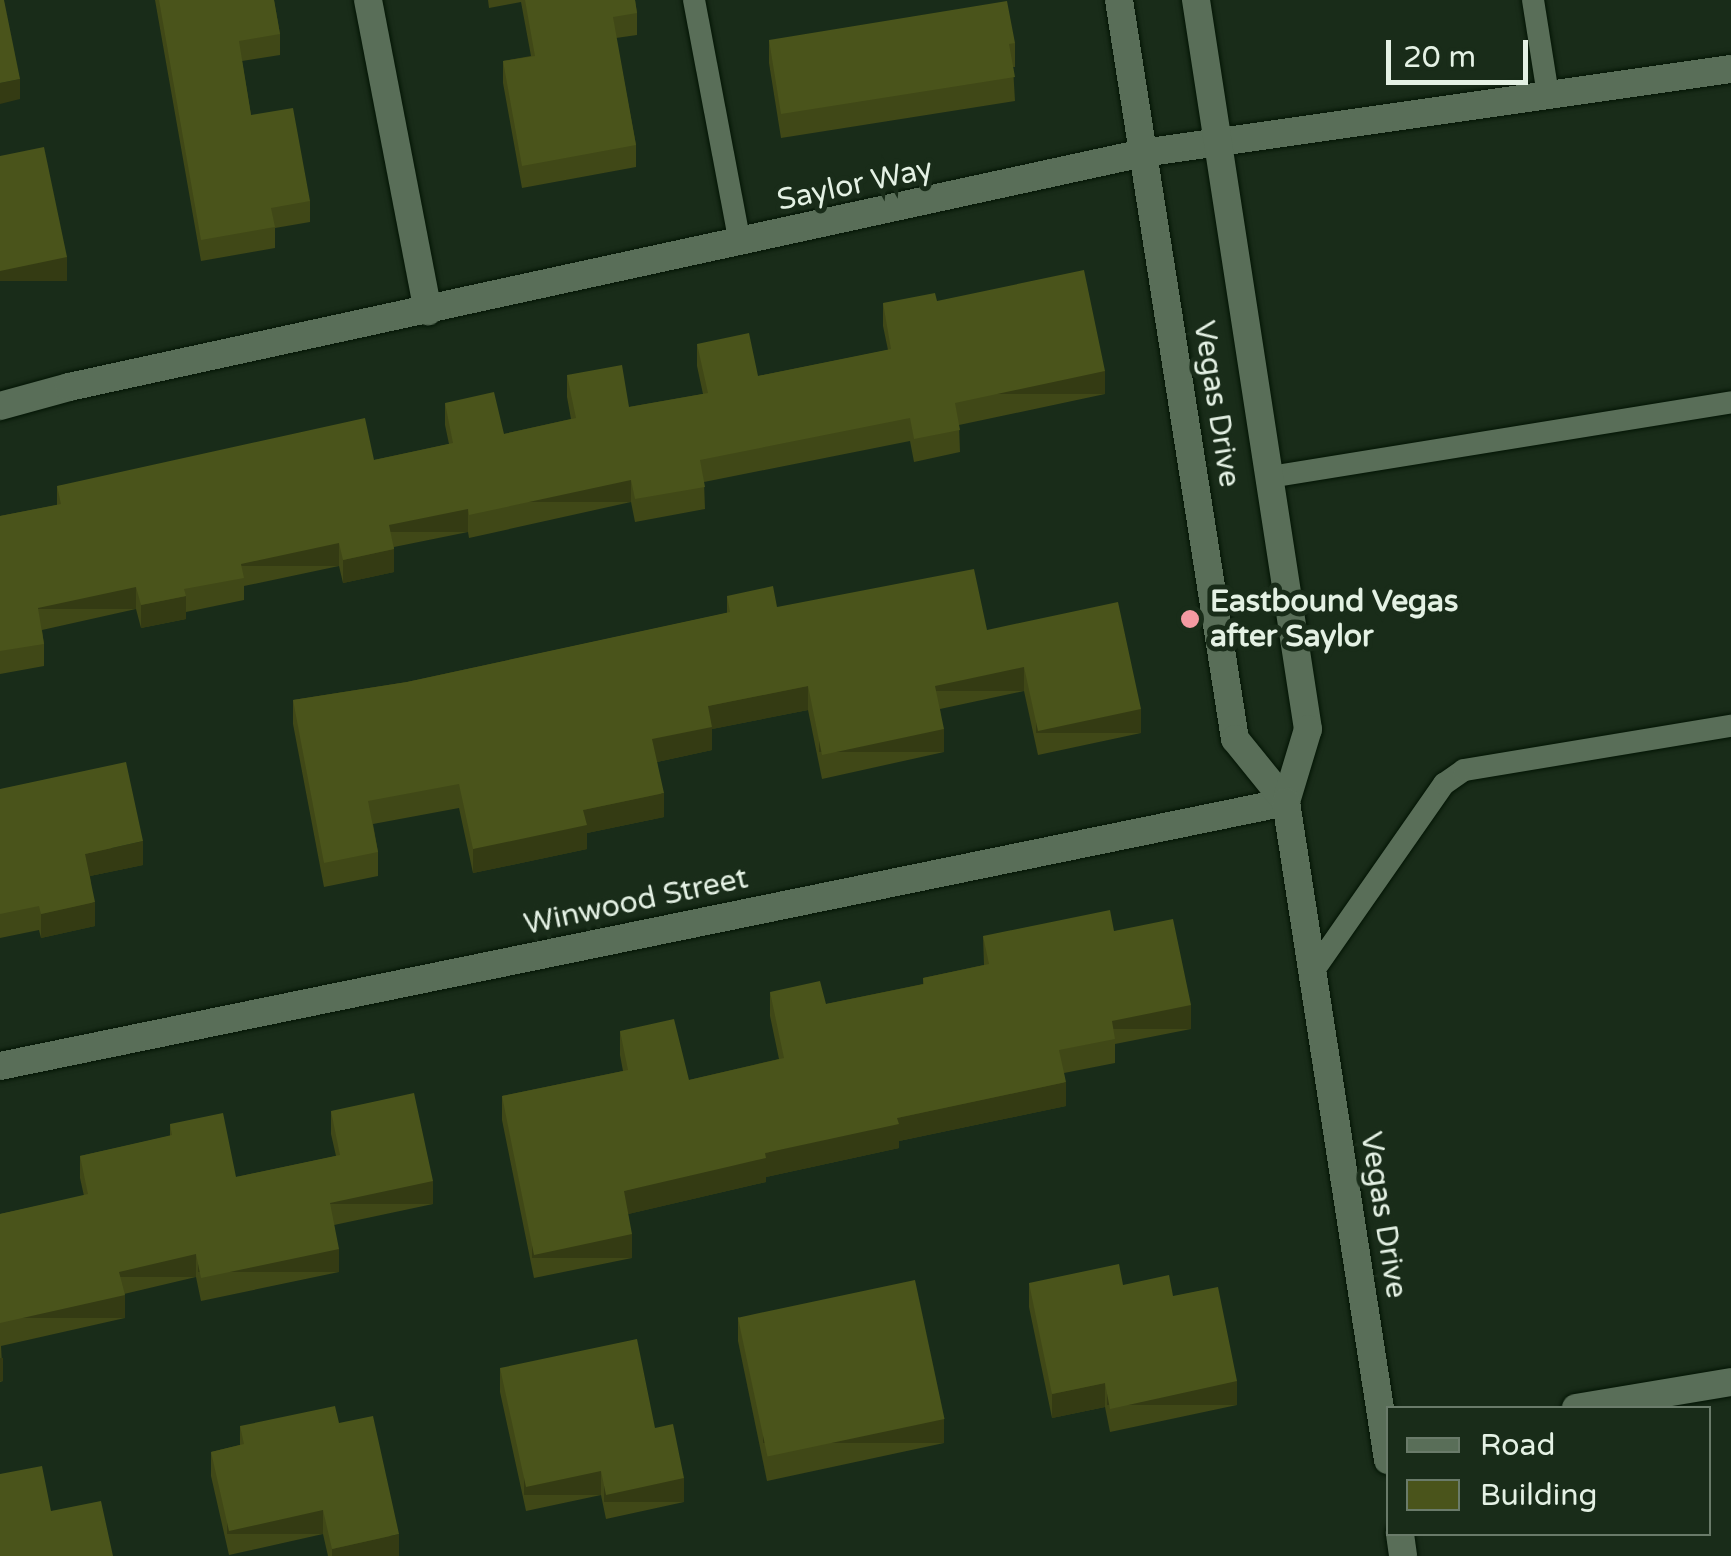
<!DOCTYPE html>
<style>
body{margin:0}
#map{position:relative;width:1731px;height:1556px;overflow:hidden;background:#192c19;font-family:"Varela Round",sans-serif}
div>[style]{position:absolute}
.roads{filter:drop-shadow(0 0 2px #031404) drop-shadow(0 0 2px #031404)}
.service>*{height:22px;margin:-11px;padding:0 11px;transform-origin:11px;border-radius:11px;background:#596e58}
.minor>*{height:28px;margin:-14px;padding:0 14px;transform-origin:14px;border-radius:14px;background:#596e58}
.tertiary>*{height:28px;margin:-14px;padding:0 14px;transform-origin:14px;border-radius:14px;background:#596e58}
.secondary>*{height:28px;margin:-14px;padding:0 14px;transform-origin:14px;border-radius:14px;background:#596e58}
.wall>*{inset:0;background:#404817}
.shaded-wall>*{inset:0;background:#343b13;transform-origin:0 0}
.building>*{inset:0;background:#4a541b;transform-origin:0 0}
.dots>*{width:28px;height:28px;translate:-50% -50%;box-sizing:border-box;border:5px solid #192c19;border-radius:50%}
span{translate:-50% -50%;white-space:nowrap;text-align:center;line-height:1.15;-webkit-text-stroke:10px #192c19;paint-order:stroke}
.street-label{font-size:30px;color:#e4f1e4}
.poi-label{font-size:30px;color:#e4f1e4;font-weight:700}
.left{translate:0 -50%;text-align:left}
.legend{position:absolute;left:1386px;top:1406px;width:325px;height:130px;box-sizing:border-box;background:#192c19;border:2px solid #6a7b6a;margin:0;padding:12px 18px;list-style:none;font-size:30px;color:#e4f1e4}
.legend li{display:flex;align-items:center;gap:20px;height:50px}
.legend b{width:50px;border:2px solid #6a7b6a}
.scale{position:absolute;left:1386px;top:40px;width:142px;height:45px;box-sizing:border-box;border:5px solid #e4f1e4;border-top:0;padding-left:12px;font-size:30px;line-height:35px;white-space:nowrap;color:#e4f1e4;-webkit-text-stroke:8px #192c19;paint-order:stroke}
</style>
<div id="map">
<div class="roads">
<div class="service">
<div style="left:694px;top:0;width:247px;rotate:79.3deg"></div>
<div style="left:1533px;top:0;width:96px;rotate:81deg"></div>
<div style="left:1270px;top:477px;width:467px;rotate:-9.2deg"></div>
<div style="left:1312px;top:973px;width:231px;rotate:-55.1deg"></div>
<div style="left:1444px;top:784px;width:24px;rotate:-35deg"></div>
<div style="left:1464px;top:770px;width:271px;rotate:-9.4deg"></div>
</div>
<div class="minor">
<div style="left:368px;top:0;width:317px;rotate:79.1deg"></div>
<div style="left:0;top:1066px;width:1313px;rotate:-11.6deg"></div>
<div style="left:1576px;top:1408px;width:157px;rotate:-9.5deg"></div>
</div>
<div class="tertiary">
<div style="left:0;top:406px;width:72px;rotate:-15.4deg"></div>
<div style="left:69px;top:387px;width:1099px;rotate:-12.29deg"></div>
<div style="left:1143px;top:153px;width:594px;rotate:-8.13deg"></div>
</div>
<div class="secondary">
<div style="left:1119px;top:0;width:748px;rotate:81.08deg"></div>
<div style="left:1235px;top:739px;width:81px;rotate:51deg"></div>
<div style="left:1196px;top:0;width:738px;rotate:81.27deg"></div>
<div style="left:1308px;top:729px;width:76px;rotate:106.8deg"></div>
<div style="left:1286px;top:802px;width:666px;rotate:81.19deg"></div>
<div style="left:1400px;top:1534px;width:22px;rotate:82deg"></div>
</div>
</div>
<div class="wall">
<div style="clip-path:polygon(155px 0,274px 0,280px 34px,280px 55px,242px 61px,251px 115px,310px 201px,310px 222px,275px 228px,275px 248px,201px 261px)"></div>
<div style="clip-path:polygon(488px 0,635px 0,637px 13px,637px 35px,616px 38px,636px 145px,636px 167px,522px 188px,503px 83px,503px 61px,531px 56px,521px 2px,489px 8px)"></div>
<div style="clip-path:polygon(769px 40px,1015px 43px,1015px 67px,1013px 67px,1015px 101px,781px 138px,769px 63px)"></div>
<div style="clip-path:polygon(937px 301px,1105px 394px,959px 425px,960px 452px,914px 462px,910px 441px,704px 482px,705px 509px,635px 522px,631px 502px,469px 538px,468px 532px,394px 547px,394px 572px,343px 583px,339px 566px,244px 586px,244px 600px,186px 612px,186px 619px,141px 628px,136px 609px,42px 630px,44px 644px,44px 666px,0 674px,0 516px,57px 505px,57px 486px,374px 460px,449px 444px,445px 425px,445px 403px,504px 434px,571px 419px,567px 397px,567px 375px,629px 407px,703px 394px,697px 366px,697px 344px,758px 376px,888px 350px,883px 326px,883px 303px)"></div>
<div style="clip-path:polygon(727px 596px,777px 607px,987px 630px,1141px 733px,1038px 755px,1024px 691px,940px 709px,944px 752px,822px 779px,808px 710px,712px 729px,712px 750px,657px 762px,664px 817px,587px 833px,587px 849px,473px 873px,459px 808px,373px 824px,378px 852px,378px 876px,324px 887px,293px 724px,293px 700px,407px 682px,727px 613px)"></div>
<div style="clip-path:polygon(0 786px,0 789px,143px 865px,90px 876px,95px 926px,41px 938px,39px 930px,0 938px)"></div>
<div style="clip-path:polygon(1114px 931px,1191px 1029px,1115px 1044px,1115px 1063px,1064px 1073px,1066px 1106px,899px 1141px,899px 1148px,766px 1177px,766px 1182px,628px 1214px,632px 1258px,534px 1278px,502px 1120px,502px 1096px,623px 1071px,620px 1055px,620px 1031px,689px 1080px,779px 1059px,770px 1016px,770px 992px,826px 1004px,923px 984px,923px 978px,984px 965px,983px 936px)"></div>
<div style="clip-path:polygon(331px 1111px,433px 1204px,334px 1225px,339px 1272px,201px 1301px,196px 1277px,124px 1294px,125px 1318px,1px 1346px,3px 1381px,0 1382px,0 1214px,84px 1196px,80px 1178px,80px 1156px,170px 1136px,170px 1124px,236px 1177px,336px 1156px,331px 1134px)"></div>
<div style="clip-path:polygon(1029px 1283px,1123px 1285px,1173px 1296px,1237px 1405px,1110px 1432px,1105px 1407px,1052px 1418px,1029px 1307px)"></div>
<div style="clip-path:polygon(738px 1317px,944px 1443px,767px 1481px,738px 1341px)"></div>
<div style="clip-path:polygon(500px 1368px,655px 1428px,684px 1502px,606px 1519px,601px 1495px,526px 1511px,500px 1392px)"></div>
<div style="clip-path:polygon(339px 1423px,399px 1556px,328px 1556px,323px 1534px,229px 1555px,211px 1476px,211px 1452px,240px 1445px,240px 1426px)"></div>
</div>
<div class="shaded-wall">
<div style="clip-path:polygon(20px 79px,20px 99px,0 104px,0 83px)"></div>
<div style="left:67px;top:257px;width:24px;height:68px;rotate:90deg"></div>
<div style="left:1105px;top:371px;width:23px;height:153px;rotate:90deg"></div>
<div style="left:631px;top:480px;width:22px;height:166px;rotate:90deg"></div>
<div style="left:468px;top:509px;width:23px;height:81px;rotate:90deg"></div>
<div style="left:339px;top:543px;width:23px;height:100px;rotate:90deg"></div>
<div style="clip-path:polygon(394px 549px,394px 572px,343px 583px,343px 560px)"></div>
<div style="left:136px;top:587px;width:22px;height:100px;rotate:90deg"></div>
<div style="clip-path:polygon(186px 596px,186px 619px,141px 628px,141px 605px)"></div>
<div style="left:1024px;top:667px;width:24px;height:91px;rotate:90deg"></div>
<div style="clip-path:polygon(808px 686px,808px 710px,712px 729px,712px 750px,652px 763px,652px 739px,708px 706px)"></div>
<div style="left:1141px;top:709px;width:24px;height:105px;rotate:90deg"></div>
<div style="left:944px;top:729px;width:23px;height:125px;rotate:90deg"></div>
<div style="clip-path:polygon(664px 793px,664px 817px,587px 833px,587px 849px,473px 873px,473px 849px,583px 810px)"></div>
<div style="clip-path:polygon(143px 841px,143px 865px,85px 877px,85px 854px)"></div>
<div style="clip-path:polygon(95px 902px,95px 926px,41px 938px,41px 914px)"></div>
<div style="left:1191px;top:1005px;width:24px;height:81px;rotate:90deg"></div>
<div style="clip-path:polygon(1066px 1082px,1066px 1106px,899px 1141px,899px 1148px,766px 1177px,766px 1182px,624px 1215px,624px 1191px,897px 1118px)"></div>
<div style="left:433px;top:1181px;width:23px;height:105px;rotate:90deg"></div>
<div style="left:632px;top:1234px;width:24px;height:100px;rotate:90deg"></div>
<div style="left:339px;top:1249px;width:23px;height:141px;rotate:90deg"></div>
<div style="left:196px;top:1254px;width:23px;height:79px;rotate:90deg"></div>
<div style="left:125px;top:1295px;width:23px;height:128px;rotate:90deg"></div>
<div style="left:3px;top:1358px;width:23px;height:3px;rotate:90deg"></div>
<div style="left:1237px;top:1381px;width:24px;height:130px;rotate:90deg"></div>
<div style="clip-path:polygon(1105px 1383px,1105px 1407px,1052px 1418px,1052px 1394px)"></div>
<div style="left:944px;top:1419px;width:24px;height:181px;rotate:90deg"></div>
<div style="left:601px;top:1471px;width:24px;height:77px;rotate:90deg"></div>
<div style="left:684px;top:1478px;width:24px;height:80px;rotate:90deg"></div>
<div style="left:323px;top:1510px;width:24px;height:96px;rotate:90deg"></div>
<div style="clip-path:polygon(399px 1534px,399px 1556px,332px 1556px,332px 1549px)"></div>
</div>
<div class="building">
<div style="clip-path:polygon(0 0,4px 0,20px 79px,0 83px)"></div>
<div style="clip-path:polygon(159px 0,274px 0,280px 34px,239px 41px,251px 115px,293px 108px,310px 201px,271px 208px,275px 227px,201px 240px)"></div>
<div style="clip-path:polygon(525px 0,635px 0,637px 13px,613px 17px,636px 145px,522px 166px,503px 61px,535px 56px)"></div>
<div style="clip-path:polygon(1007px 1px,1015px 43px,1009px 44px,1015px 77px,781px 114px,769px 40px)"></div>
<div style="clip-path:polygon(44px 147px,67px 257px,0 271px,0 156px)"></div>
<div style="clip-path:polygon(1084px 270px,1105px 371px,955px 403px,960px 430px,914px 439px,910px 418px,700px 460px,705px 487px,635px 499px,631px 480px,469px 515px,468px 509px,389px 525px,394px 549px,343px 560px,339px 543px,241px 564px,244px 578px,184px 589px,186px 596px,141px 605px,136px 587px,38px 608px,44px 644px,0 651px,0 516px,61px 504px,57px 486px,365px 418px,374px 460px,453px 443px,445px 403px,494px 392px,504px 434px,576px 418px,567px 375px,622px 365px,629px 407px,708px 393px,697px 344px,749px 333px,758px 376px,891px 349px,883px 303px,935px 293px,937px 301px)"></div>
<div style="clip-path:polygon(974px 569px,987px 630px,1118px 602px,1141px 709px,1038px 731px,1024px 667px,935px 686px,944px 729px,822px 755px,808px 686px,708px 706px,712px 727px,652px 739px,664px 793px,583px 810px,587px 825px,473px 849px,459px 784px,368px 801px,378px 852px,324px 863px,293px 700px,407px 682px,730px 612px,727px 596px,773px 586px,777px 607px)"></div>
<div style="clip-path:polygon(126px 762px,143px 841px,85px 854px,95px 902px,41px 914px,39px 906px,0 914px,0 786px,0 789px)"></div>
<div style="clip-path:polygon(1110px 910px,1114px 931px,1173px 919px,1191px 1005px,1112px 1021px,1115px 1039px,1059px 1050px,1066px 1082px,897px 1118px,899px 1124px,765px 1153px,766px 1158px,624px 1191px,632px 1234px,534px 1255px,502px 1096px,628px 1070px,620px 1031px,674px 1019px,689px 1080px,784px 1058px,770px 992px,820px 981px,826px 1004px,924px 984px,923px 978px,989px 964px,983px 936px)"></div>
<div style="clip-path:polygon(414px 1093px,433px 1181px,330px 1203px,339px 1249px,201px 1278px,196px 1254px,119px 1272px,125px 1295px,0 1323px,0 1214px,88px 1194px,80px 1156px,172px 1135px,170px 1124px,223px 1113px,236px 1177px,340px 1155px,331px 1111px)"></div>
<div style="clip-path:polygon(1119px 1264px,1123px 1285px,1169px 1275px,1173px 1296px,1218px 1287px,1237px 1381px,1110px 1409px,1105px 1383px,1052px 1394px,1029px 1283px)"></div>
<div style="left:915px;top:1280px;width:142px;height:181px;rotate:78deg"></div>
<div style="clip-path:polygon(637px 1339px,655px 1428px,673px 1424px,684px 1478px,606px 1495px,601px 1471px,526px 1487px,500px 1368px)"></div>
<div style="clip-path:polygon(335px 1406px,339px 1423px,373px 1416px,399px 1534px,332px 1549px,323px 1510px,229px 1531px,211px 1452px,244px 1444px,240px 1426px)"></div>
<div style="clip-path:polygon(42px 1466px,51px 1511px,101px 1501px,113px 1556px,0 1556px,0 1474px)"></div>
</div>
<div class="dots">
<div style="left:1190px;top:619px;background:#f49aa2"></div>
</div>
<div class="street-label">
<span style="left:855px;top:185px;rotate:-12deg">Saylor Way</span>
<span style="left:1216px;top:404px;rotate:81deg">Vegas Drive</span>
<span style="left:636px;top:902px;rotate:-12deg">Winwood Street</span>
<span style="left:1383px;top:1215px;rotate:81deg">Vegas Drive</span>
</div>
<div class="poi-label">
<span class="left" style="left:1210px;top:619px">Eastbound Vegas<br>after Saylor</span>
</div>
<ul class="legend">
<li><b style="height:12px;background:#596e58"></b>Road</li>
<li><b style="height:28px;background:#4a541b"></b>Building</li>
</ul>
<div class="scale">20 m</div>
</div>
